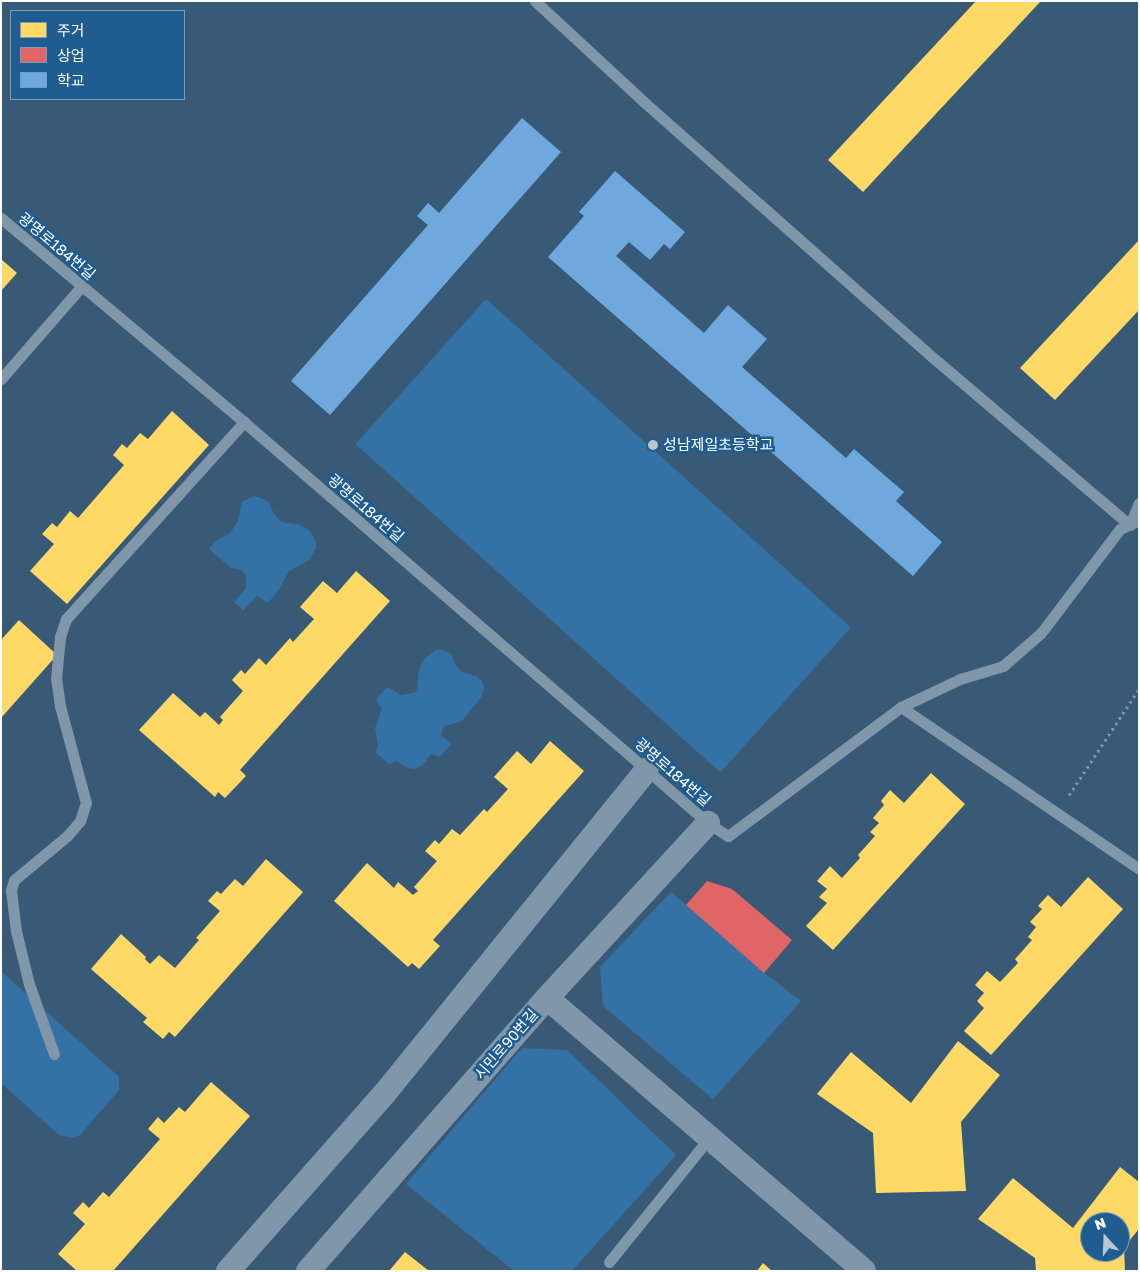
<!DOCTYPE html>
<meta charset="utf-8">
<style>
body{margin:0}
#map{position:relative;width:1140px;height:1272px;overflow:hidden;background:#395a76;font-family:"Golos Text","Noto Sans KR",sans-serif}
div>[style]{position:absolute}
.green>*{inset:0;background:#3472a6;transform-origin:0 0}
.homes>*{inset:0;background:#ffd966}
.shops>*{inset:0;background:#e06666}
.schools>*{inset:0;background:#6fa8dc}
.path>*{height:3px;margin-top:-1.5px;transform-origin:0;background:repeating-linear-gradient(90deg,#8096a9 0 2.5px,transparent 0 6.5px)}
.lane>*{height:11px;margin:-5.5px;padding:0 5.5px;transform-origin:5.5px;border-radius:5.5px;background:#8096a9}
.street>*{height:24px;margin:-12px;padding:0 12px;transform-origin:12px;border-radius:12px;background:#8096a9}
.dots>*{width:14px;height:14px;translate:-50% -50%;box-sizing:border-box;border:2px solid #1f5c90;border-radius:50%}
span{translate:-50% -50%;white-space:nowrap;text-align:center;line-height:1.15;-webkit-text-stroke:5px #1f5c90;paint-order:stroke}
.street-label{font-size:15px;color:#fff}
.poi-label{font-size:15px;color:#fff}
.left{translate:0 -50%;text-align:left}
.frame{position:absolute;inset:0;border:2px solid #fff;pointer-events:none}
.legend{position:absolute;left:10px;top:10px;width:175px;height:90px;box-sizing:border-box;background:#1f5c90;border:1px solid #799dbc;margin:0;padding:6px 9px;list-style:none;font-size:15px;color:#fff}
.legend li{display:flex;align-items:center;gap:10px;height:25px}
.legend b{width:25px;border:1px solid #799dbc}
.north{position:absolute;left:1080px;top:1212px;width:50px;height:50px;box-sizing:border-box;background:#1f5c90;border:1px solid #799dbc;border-radius:50%;rotate:340deg;font-size:14px;font-weight:700;line-height:20px;text-align:center;color:#fff}
.north::after{content:'';display:block;margin:auto;width:18px;height:22px;background:#bac5cf;clip-path:polygon(50% 0,100% 100%,50% 72%,0 100%)}
</style>
<div id="map">
<div class="green">
<div style="left:486px;top:299px;width:491px;height:195px;rotate:42deg"></div>
<div style="clip-path:polygon(254px 496px,261px 498px,268px 502px,274px 514px,282px 522px,300px 525px,309px 530px,315px 539px,316px 548px,309px 560px,289px 571px,280px 588px,268px 603px,257px 596px,243px 610px,234px 602px,246px 588px,246px 575px,240px 569px,231px 568px,209px 549px,216px 541px,230px 533px,237px 523px,242px 502px)"></div>
<div style="clip-path:polygon(438px 649px,451px 653px,456px 666px,462px 672px,476px 676px,481px 680px,484px 687px,482px 696px,462px 721px,445px 726px,442px 730px,441px 735px,451px 744px,440px 757px,431px 754px,423px 765px,414px 769px,405px 767px,397px 761px,389px 764px,376px 753px,378px 745px,375px 728px,382px 709px,376px 700px,387px 687px,401px 695px,414px 693px,417px 690px,419px 669px,425px 658px)"></div>
<div style="clip-path:polygon(671px 892px,764px 973px,801px 1001px,713px 1099px,603px 1006px,600px 967px)"></div>
<div style="clip-path:polygon(1px 971px,119px 1077px,119px 1090px,80px 1135px,72px 1138px,59px 1135px,1px 1083px)"></div>
<div style="clip-path:polygon(522px 1048px,567px 1050px,676px 1155px,572px 1271px,514px 1271px,406px 1184px)"></div>
</div>
<div class="homes">
<div style="clip-path:polygon(976px 1px,1041px 1px,863px 192px,828px 160px)"></div>
<div style="clip-path:polygon(1139px 240px,1139px 310px,1055px 400px,1020px 368px)"></div>
<div style="clip-path:polygon(1px 259px,17px 273px,1px 291px)"></div>
<div style="clip-path:polygon(172px 411px,209px 445px,67px 604px,30px 571px,54px 544px,42px 534px,52px 523px,57px 527px,70px 511px,78px 518px,124px 465px,113px 455px,122px 444px,127px 448px,140px 433px,148px 439px)"></div>
<div style="clip-path:polygon(356px 571px,390px 601px,240px 770px,246px 776px,225px 798px,218px 792px,215px 797px,139px 730px,173px 693px,200px 717px,205px 712px,219px 725px,223px 720px,220px 717px,243px 691px,232px 680px,241px 670px,245px 674px,259px 658px,266px 665px,290px 638px,293px 642px,314px 619px,300px 607px,323px 581px,337px 593px)"></div>
<div style="clip-path:polygon(19px 620px,57px 655px,1px 718px,1px 640px)"></div>
<div style="clip-path:polygon(550px 741px,584px 771px,433px 940px,440px 946px,419px 969px,412px 963px,408px 967px,334px 901px,367px 863px,394px 888px,398px 882px,413px 895px,418px 891px,414px 887px,437px 861px,425px 851px,435px 840px,439px 844px,452px 829px,460px 835px,484px 809px,487px 812px,508px 789px,494px 777px,517px 751px,531px 764px)"></div>
<div style="clip-path:polygon(931px 773px,965px 804px,833px 950px,806px 926px,827px 903px,819px 897px,827px 889px,817px 881px,830px 866px,842px 878px,860px 858px,858px 855px,875px 836px,870px 832px,879px 823px,873px 818px,884px 805px,881px 801px,890px 790px,904px 803px)"></div>
<div style="clip-path:polygon(266px 859px,303px 892px,175px 1037px,169px 1032px,163px 1039px,143px 1022px,147px 1018px,91px 969px,121px 934px,146px 957px,145px 959px,150px 964px,159px 955px,175px 968px,199px 940px,196px 938px,220px 911px,208px 901px,217px 891px,221px 894px,235px 879px,243px 886px)"></div>
<div style="clip-path:polygon(1088px 877px,1123px 909px,991px 1055px,964px 1031px,984px 1008px,977px 1001px,984px 993px,975px 985px,987px 971px,1000px 982px,1018px 963px,1015px 959px,1032px 940px,1028px 937px,1036px 927px,1030px 922px,1042px 909px,1038px 906px,1048px 895px,1061px 907px)"></div>
<div style="clip-path:polygon(958px 1041px,1000px 1075px,961px 1122px,966px 1191px,876px 1193px,873px 1133px,817px 1094px,851px 1052px,911px 1103px)"></div>
<div style="clip-path:polygon(211px 1082px,250px 1116px,113px 1271px,77px 1271px,58px 1254px,85px 1224px,73px 1213px,83px 1202px,89px 1208px,103px 1192px,109px 1197px,160px 1139px,148px 1129px,158px 1117px,164px 1123px,179px 1107px,185px 1112px)"></div>
<div style="clip-path:polygon(evenodd,1120px 1167px,1139px 1182px,1139px 1229px,1124px 1247px,1125px 1271px,1036px 1271px,1035px 1258px,978px 1219px,1013px 1178px,1073px 1228px,1120px 1167px,1090px 1222px,1120px 1222px,1120px 1252px,1090px 1252px,1090px 1222px)"></div>
<div style="clip-path:polygon(405px 1252px,429px 1271px,389px 1271px)"></div>
<div style="clip-path:polygon(763px 1263px,772px 1271px,757px 1271px)"></div>
</div>
<div class="shops">
<div style="clip-path:polygon(707px 881px,732px 889px,792px 940px,764px 973px,686px 905px)"></div>
</div>
<div class="schools">
<div style="clip-path:polygon(522px 118px,561px 152px,330px 415px,291px 381px,428px 225px,417px 216px,428px 203px,439px 213px)"></div>
<div style="clip-path:polygon(615px 171px,685px 232px,670px 249px,664px 244px,650px 260px,629px 242px,616px 256px,704px 333px,728px 305px,767px 339px,742px 367px,846px 458px,854px 449px,904px 492px,896px 501px,942px 542px,913px 576px,548px 257px,584px 216px,579px 212px)"></div>
</div>
<div class="path">
<div style="left:1069px;top:795px;width:127px;rotate:-56.6deg"></div>
</div>
<div class="lane">
<div style="left:535px;top:1px;width:149px;rotate:42.8deg"></div>
<div style="left:644px;top:102px;width:391px;rotate:41.5deg"></div>
<div style="left:937px;top:361px;width:253px;rotate:40.4deg"></div>
<div style="left:1130px;top:525px;width:24px;rotate:-68deg"></div>
<div style="left:1px;top:218px;width:317px;rotate:40deg"></div>
<div style="left:244px;top:422px;width:613px;rotate:40.83deg"></div>
<div style="left:708px;top:823px;width:24px;rotate:33deg"></div>
<div style="left:728px;top:836px;width:216px;rotate:-36.7deg"></div>
<div style="left:901px;top:707px;width:65px;rotate:-25.4deg"></div>
<div style="left:960px;top:679px;width:45px;rotate:-16.8deg"></div>
<div style="left:1003px;top:666px;width:50px;rotate:-41deg"></div>
<div style="left:1041px;top:633px;width:131px;rotate:-52.8deg"></div>
<div style="left:1120px;top:529px;width:21px;rotate:-25deg"></div>
<div style="left:1px;top:379px;width:122px;rotate:-49deg"></div>
<div style="left:901px;top:707px;width:288px;rotate:34.2deg"></div>
<div style="left:54px;top:1054px;width:74px;rotate:-109.7deg"></div>
<div style="left:29px;top:984px;width:55px;rotate:-103.8deg"></div>
<div style="left:16px;top:931px;width:41px;rotate:-97deg"></div>
<div style="left:11px;top:890px;width:10px;rotate:-73deg"></div>
<div style="left:14px;top:880px;width:69px;rotate:-39.7deg"></div>
<div style="left:67px;top:836px;width:20px;rotate:-49deg"></div>
<div style="left:80px;top:821px;width:19px;rotate:-72deg"></div>
<div style="left:86px;top:803px;width:100px;rotate:-105deg"></div>
<div style="left:60px;top:706px;width:27px;rotate:-98deg"></div>
<div style="left:56px;top:679px;width:42px;rotate:-84.6deg"></div>
<div style="left:60px;top:637px;width:19px;rotate:-72deg"></div>
<div style="left:66px;top:619px;width:266px;rotate:-47.9deg"></div>
<div style="left:609px;top:1262px;width:159px;rotate:-51.1deg"></div>
</div>
<div class="street">
<div style="left:547px;top:998px;width:418px;rotate:40.7deg"></div>
<div style="left:228px;top:1271px;width:237px;rotate:-48.6deg"></div>
<div style="left:385px;top:1093px;width:416px;rotate:-51deg"></div>
<div style="left:308px;top:1271px;width:363px;rotate:-48.8deg"></div>
<div style="left:547px;top:998px;width:238px;rotate:-47.4deg"></div>
</div>
<div class="dots">
<div style="left:653px;top:445px;background:#bac5cf"></div>
</div>
<div class="street-label">
<span style="left:57px;top:246px;rotate:40deg">광명로184번길</span>
<span style="left:366px;top:508px;rotate:41deg">광명로184번길</span>
<span style="left:673px;top:772px;rotate:41deg">광명로184번길</span>
<span style="left:506px;top:1044px;rotate:-49deg">시민로90번길</span>
</div>
<div class="poi-label">
<span class="left" style="left:663px;top:445px">성남제일초등학교</span>
</div>
<div class="frame"></div>
<ul class="legend">
<li><b style="height:14px;background:#ffd966"></b>주거</li>
<li><b style="height:14px;background:#e06666"></b>상업</li>
<li><b style="height:14px;background:#6fa8dc"></b>학교</li>
</ul>
<div class="north">N</div>
</div>
